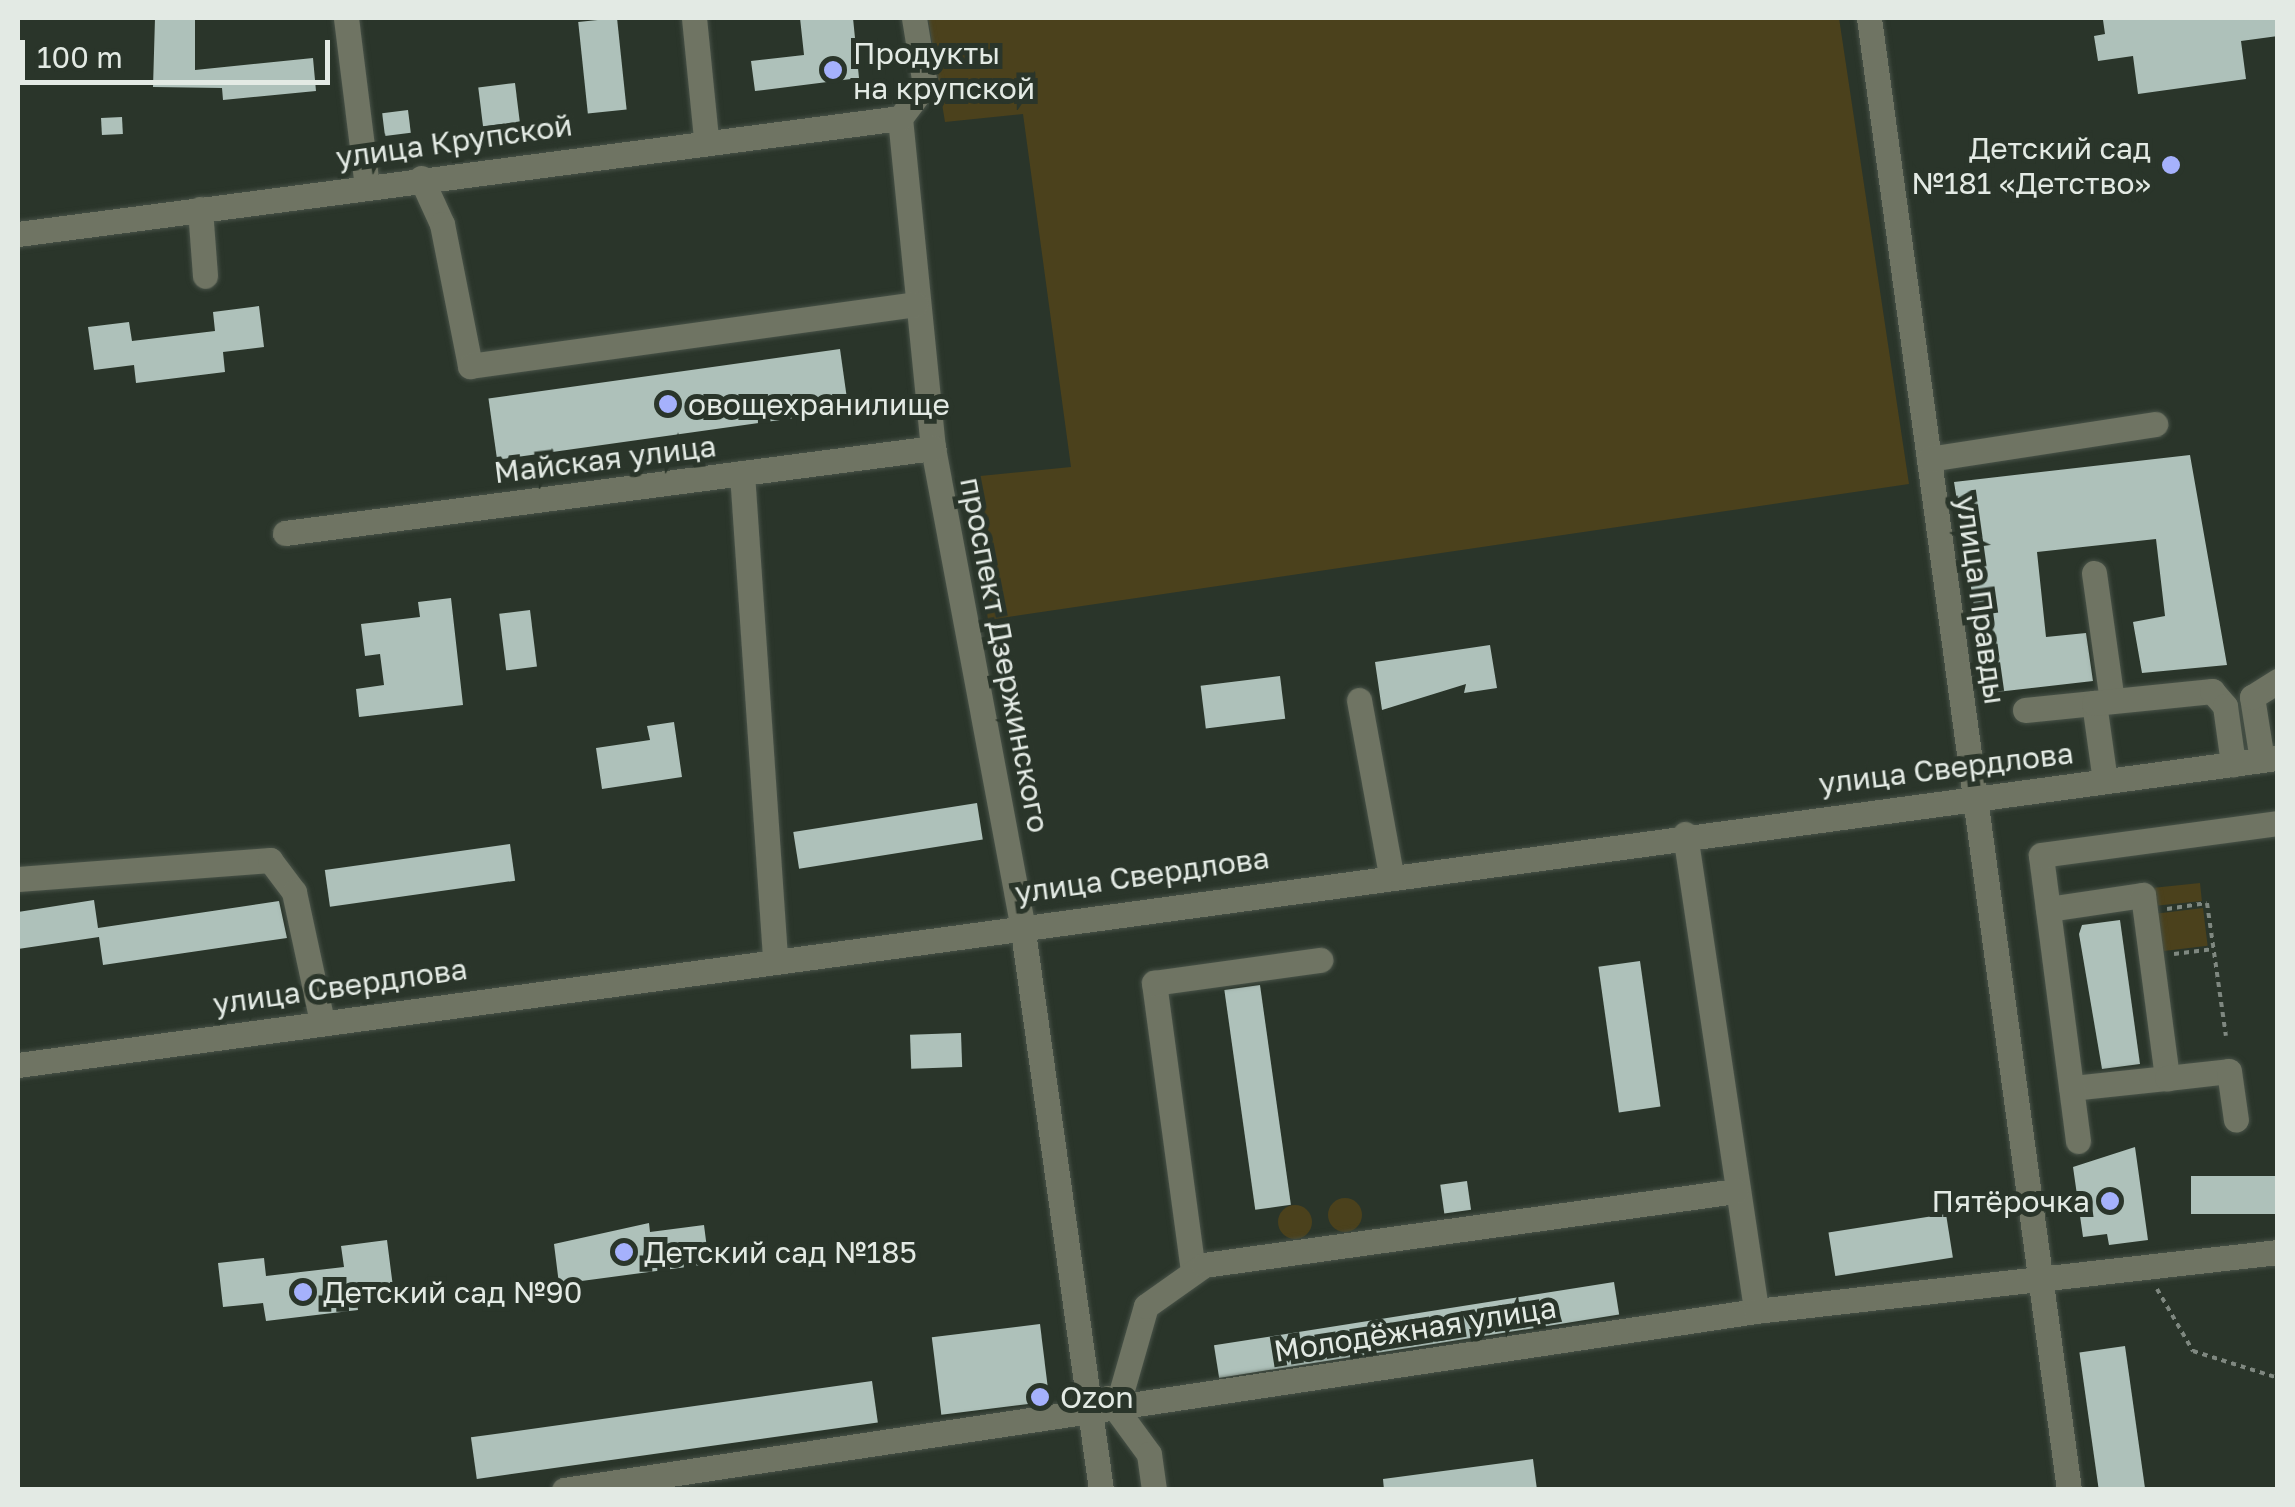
<!DOCTYPE html>
<meta charset="utf-8">
<style>
body{margin:0}
#map{position:relative;width:2295px;height:1507px;overflow:hidden;background:#2a352a;font-family:"Golos Text",sans-serif}
div>[style]{position:absolute}
.green>*{inset:0;background:#4b411c;transform-origin:0 0}
.round{border-radius:50%}
.building>*{inset:0;background:#aec1ba;transform-origin:0 0}
.path>*{height:4px;margin-top:-2px;transform-origin:0;background:repeating-linear-gradient(90deg,#7f8880 0 5px,transparent 0 10px)}
.roads{filter:drop-shadow(0 0 2px #485248) drop-shadow(0 0 2px #485248)}
.minor>*{height:25px;margin:-12.5px;padding:0 12.5px;transform-origin:12.5px;border-radius:12.5px;background:#6f7463}
.dots>*{width:28px;height:28px;translate:-50% -50%;box-sizing:border-box;border:5px solid #2a352a;border-radius:50%}
span{translate:-50% -50%;white-space:nowrap;text-align:center;line-height:1.15;-webkit-text-stroke:10px #2a352a;paint-order:stroke}
.poi-label{font-size:30px;color:#e3eae4}
.left{translate:0 -50%;text-align:left}
.right{translate:-100% -50%;text-align:right}
.street-label{font-size:30px;color:#e3eae4}
.frame{position:absolute;inset:0;border:20px solid #e3eae4;pointer-events:none}
.scale{position:absolute;left:20px;top:40px;width:310px;height:45px;box-sizing:border-box;border:5px solid #e3eae4;border-top:0;padding-left:12px;font-size:30px;line-height:35px;white-space:nowrap;color:#e3eae4;-webkit-text-stroke:8px #2a352a;paint-order:stroke}
</style>
<div id="map">
<div class="green">
<div style="clip-path:polygon(928px 18px,1839px 18px,1909px 484px,988px 620px,970px 477px,1071px 467px,1023px 114px,945px 122px)"></div>
<div style="left:2200px;top:883px;width:18px;height:46px;rotate:84deg"></div>
<div style="left:2203px;top:908px;width:38px;height:46px;rotate:83deg"></div>
<div class="round" style="left:1328px;top:1198px;width:34px;height:34px"></div>
<div class="round" style="left:1278px;top:1205px;width:34px;height:34px"></div>
</div>
<div class="building">
<div style="clip-path:polygon(155px 18px,195px 18px,195px 70px,313px 58px,316px 91px,223px 100px,222px 88px,153px 87px)"></div>
<div style="left:617px;top:18px;width:92px;height:39px;rotate:84deg"></div>
<div style="clip-path:polygon(800px 18px,853px 18px,859px 78px,755px 91px,751px 61px,804px 55px)"></div>
<div style="clip-path:polygon(2119px 18px,2278px 18px,2278px 36px,2241px 41px,2246px 79px,2138px 94px,2133px 56px,2098px 61px,2094px 36px,2105px 34px,2103px 20px)"></div>
<div style="left:515px;top:83px;width:39px;height:37px;rotate:83deg"></div>
<div style="left:408px;top:110px;width:23px;height:26px;rotate:83deg"></div>
<div style="left:122px;top:117px;width:17px;height:21px;rotate:87deg"></div>
<div style="clip-path:polygon(259px 306px,264px 347px,223px 352px,225px 372px,136px 383px,134px 365px,94px 370px,88px 327px,129px 322px,132px 341px,215px 331px,213px 312px)"></div>
<div style="left:840px;top:349px;width:62px;height:355px;rotate:82deg"></div>
<div style="clip-path:polygon(2190px 455px,2227px 665px,2142px 673px,2133px 622px,2165px 616px,2156px 539px,2037px 552px,2046px 637px,2086px 633px,2093px 681px,1988px 693px,1954px 482px)"></div>
<div style="clip-path:polygon(451px 598px,463px 705px,359px 717px,356px 689px,384px 685px,380px 654px,365px 656px,361px 624px,420px 617px,418px 602px)"></div>
<div style="left:530px;top:610px;width:57px;height:31px;rotate:83deg"></div>
<div style="clip-path:polygon(1490px 645px,1497px 688px,1464px 693px,1466px 684px,1382px 710px,1375px 662px)"></div>
<div style="left:1280px;top:676px;width:43px;height:80px;rotate:83deg"></div>
<div style="clip-path:polygon(674px 722px,682px 777px,602px 789px,596px 748px,650px 740px,647px 726px)"></div>
<div style="left:977px;top:803px;width:37px;height:186px;rotate:81deg"></div>
<div style="left:510px;top:844px;width:37px;height:187px;rotate:82deg"></div>
<div style="clip-path:polygon(94px 900px,98px 928px,279px 901px,287px 938px,103px 965px,99px 937px,18px 949px,18px 912px)"></div>
<div style="clip-path:polygon(2120px 920px,2140px 1064px,2102px 1069px,2079px 934px,2082px 925px)"></div>
<div style="left:1640px;top:961px;width:147px;height:42px;rotate:82deg"></div>
<div style="left:1260px;top:985px;width:222px;height:36px;rotate:82deg"></div>
<div style="left:961px;top:1033px;width:34px;height:51px;rotate:88deg"></div>
<div style="clip-path:polygon(2135px 1147px,2148px 1240px,2109px 1245px,2107px 1234px,2083px 1237px,2073px 1167px)"></div>
<div style="left:2278px;top:1176px;width:38px;height:87px;rotate:90deg"></div>
<div style="left:1467px;top:1181px;width:29px;height:27px;rotate:82deg"></div>
<div style="left:1946px;top:1214px;width:44px;height:119px;rotate:81deg"></div>
<div style="clip-path:polygon(649px 1223px,650px 1232px,704px 1225px,709px 1264px,559px 1284px,554px 1244px)"></div>
<div style="clip-path:polygon(387px 1240px,393px 1287px,356px 1291px,358px 1310px,266px 1321px,263px 1303px,223px 1307px,218px 1263px,264px 1258px,266px 1276px,344px 1267px,341px 1246px)"></div>
<div style="left:1614px;top:1282px;width:33px;height:405px;rotate:81deg"></div>
<div style="left:1040px;top:1324px;width:78px;height:109px;rotate:83deg"></div>
<div style="left:2125px;top:1346px;width:146px;height:46px;rotate:82deg"></div>
<div style="left:872px;top:1381px;width:42px;height:405px;rotate:82deg"></div>
<div style="clip-path:polygon(1533px 1459px,1537px 1490px,1384px 1490px,1383px 1479px)"></div>
</div>
<div class="path">
<div style="left:2167px;top:909px;width:40px;rotate:-8.5deg"></div>
<div style="left:2207px;top:903px;width:134px;rotate:81.9deg"></div>
<div style="left:2174px;top:954px;width:40px;rotate:-7.1deg"></div>
<div style="left:2157px;top:1289px;width:72px;rotate:59.9deg"></div>
<div style="left:2193px;top:1351px;width:89px;rotate:17.6deg"></div>
</div>
<div class="roads">
<div class="minor">
<div style="left:346px;top:18px;width:169px;rotate:82.9deg"></div>
<div style="left:694px;top:18px;width:122px;rotate:84.3deg"></div>
<div style="left:914px;top:18px;width:68px;rotate:80.7deg"></div>
<div style="left:925px;top:85px;width:41px;rotate:127.1deg"></div>
<div style="left:900px;top:118px;width:332px;rotate:84.3deg"></div>
<div style="left:933px;top:448px;width:484px;rotate:79.4deg"></div>
<div style="left:1022px;top:924px;width:571px;rotate:82.05deg"></div>
<div style="left:1869px;top:18px;width:1486px;rotate:82.26deg"></div>
<div style="left:421px;top:178px;width:51px;rotate:65.5deg"></div>
<div style="left:442px;top:224px;width:145px;rotate:78.8deg"></div>
<div style="left:470px;top:366px;width:450px;rotate:-7.9deg"></div>
<div style="left:200px;top:209px;width:67px;rotate:85.7deg"></div>
<div style="left:18px;top:234px;width:890px;rotate:-7.49deg"></div>
<div style="left:1929px;top:459px;width:229px;rotate:-8.8deg"></div>
<div style="left:742px;top:473px;width:486px;rotate:86.1deg"></div>
<div style="left:285px;top:533px;width:654px;rotate:-7.47deg"></div>
<div style="left:2094px;top:573px;width:129px;rotate:82deg"></div>
<div style="left:1359px;top:700px;width:177px;rotate:79.6deg"></div>
<div style="left:2025px;top:710px;width:69px;rotate:-5.8deg"></div>
<div style="left:2262px;top:760px;width:64px;rotate:-99deg"></div>
<div style="left:2252px;top:697px;width:31px;rotate:-32deg"></div>
<div style="left:2105px;top:781px;width:79px;rotate:-98deg"></div>
<div style="left:2094px;top:703px;width:119px;rotate:-5.8deg"></div>
<div style="left:2212px;top:691px;width:20px;rotate:49deg"></div>
<div style="left:2225px;top:706px;width:59px;rotate:82.1deg"></div>
<div style="left:1685px;top:834px;width:482px;rotate:81.5deg"></div>
<div style="left:18px;top:879px;width:253px;rotate:-4.3deg"></div>
<div style="left:270px;top:860px;width:40px;rotate:53deg"></div>
<div style="left:294px;top:892px;width:132px;rotate:77.8deg"></div>
<div style="left:2048px;top:909px;width:96px;rotate:-8.4deg"></div>
<div style="left:2143px;top:895px;width:185px;rotate:82.5deg"></div>
<div style="left:2167px;top:1078px;width:96px;rotate:174deg"></div>
<div style="left:18px;top:1065px;width:2281px;rotate:-7.74deg"></div>
<div style="left:2167px;top:1078px;width:62px;rotate:-6.4deg"></div>
<div style="left:2229px;top:1071px;width:49px;rotate:81.9deg"></div>
<div style="left:2078px;top:1141px;width:288px;rotate:-97.4deg"></div>
<div style="left:2041px;top:855px;width:239px;rotate:-7.7deg"></div>
<div style="left:1193px;top:1271px;width:291px;rotate:-97.7deg"></div>
<div style="left:1154px;top:983px;width:168px;rotate:-7.9deg"></div>
<div style="left:1108px;top:1398px;width:69px;rotate:53.8deg"></div>
<div style="left:1149px;top:1454px;width:36px;rotate:82deg"></div>
<div style="left:1117px;top:1407px;width:105px;rotate:-74deg"></div>
<div style="left:1146px;top:1306px;width:71px;rotate:-35.3deg"></div>
<div style="left:1204px;top:1265px;width:537px;rotate:-7.92deg"></div>
<div style="left:564px;top:1490px;width:1205px;rotate:-8.54deg"></div>
<div style="left:1756px;top:1311px;width:525px;rotate:-6.45deg"></div>
</div>
</div>
<div class="dots">
<div style="left:833px;top:70px;background:#a5b1fc"></div>
<div style="left:2171px;top:165px;background:#a5b1fc"></div>
<div style="left:668px;top:404px;background:#a5b1fc"></div>
<div style="left:2110px;top:1201px;background:#a5b1fc"></div>
<div style="left:624px;top:1252px;background:#a5b1fc"></div>
<div style="left:303px;top:1292px;background:#a5b1fc"></div>
<div style="left:1040px;top:1397px;background:#a5b1fc"></div>
</div>
<div class="poi-label">
<span class="left" style="left:853px;top:70px">Продукты<br>на крупской</span>
<span class="right" style="left:2151px;top:165px">Детский сад<br>№181 «Детство»</span>
<span class="left" style="left:688px;top:404px">овощехранилище</span>
<span class="right" style="left:2090px;top:1201px">Пятёрочка</span>
<span class="left" style="left:644px;top:1252px">Детский сад №185</span>
<span class="left" style="left:323px;top:1292px">Детский сад №90</span>
<span class="left" style="left:1060px;top:1397px">Ozon</span>
</div>
<div class="street-label">
<span style="left:454px;top:141px;rotate:-8deg">улица Крупской</span>
<span style="left:605px;top:459px;rotate:-7deg">Майская улица</span>
<span style="left:1981px;top:600px;rotate:82deg">улица Правды</span>
<span style="left:1005px;top:655px;rotate:79deg">проспект Дзержинского</span>
<span style="left:1946px;top:768px;rotate:-7deg">улица Свердлова</span>
<span style="left:1142px;top:875px;rotate:-8deg">улица Свердлова</span>
<span style="left:340px;top:986px;rotate:-8deg">улица Свердлова</span>
<span style="left:1415px;top:1329px;rotate:-9deg">Молодёжная улица</span>
</div>
<div class="frame"></div>
<div class="scale">100 m</div>
</div>
